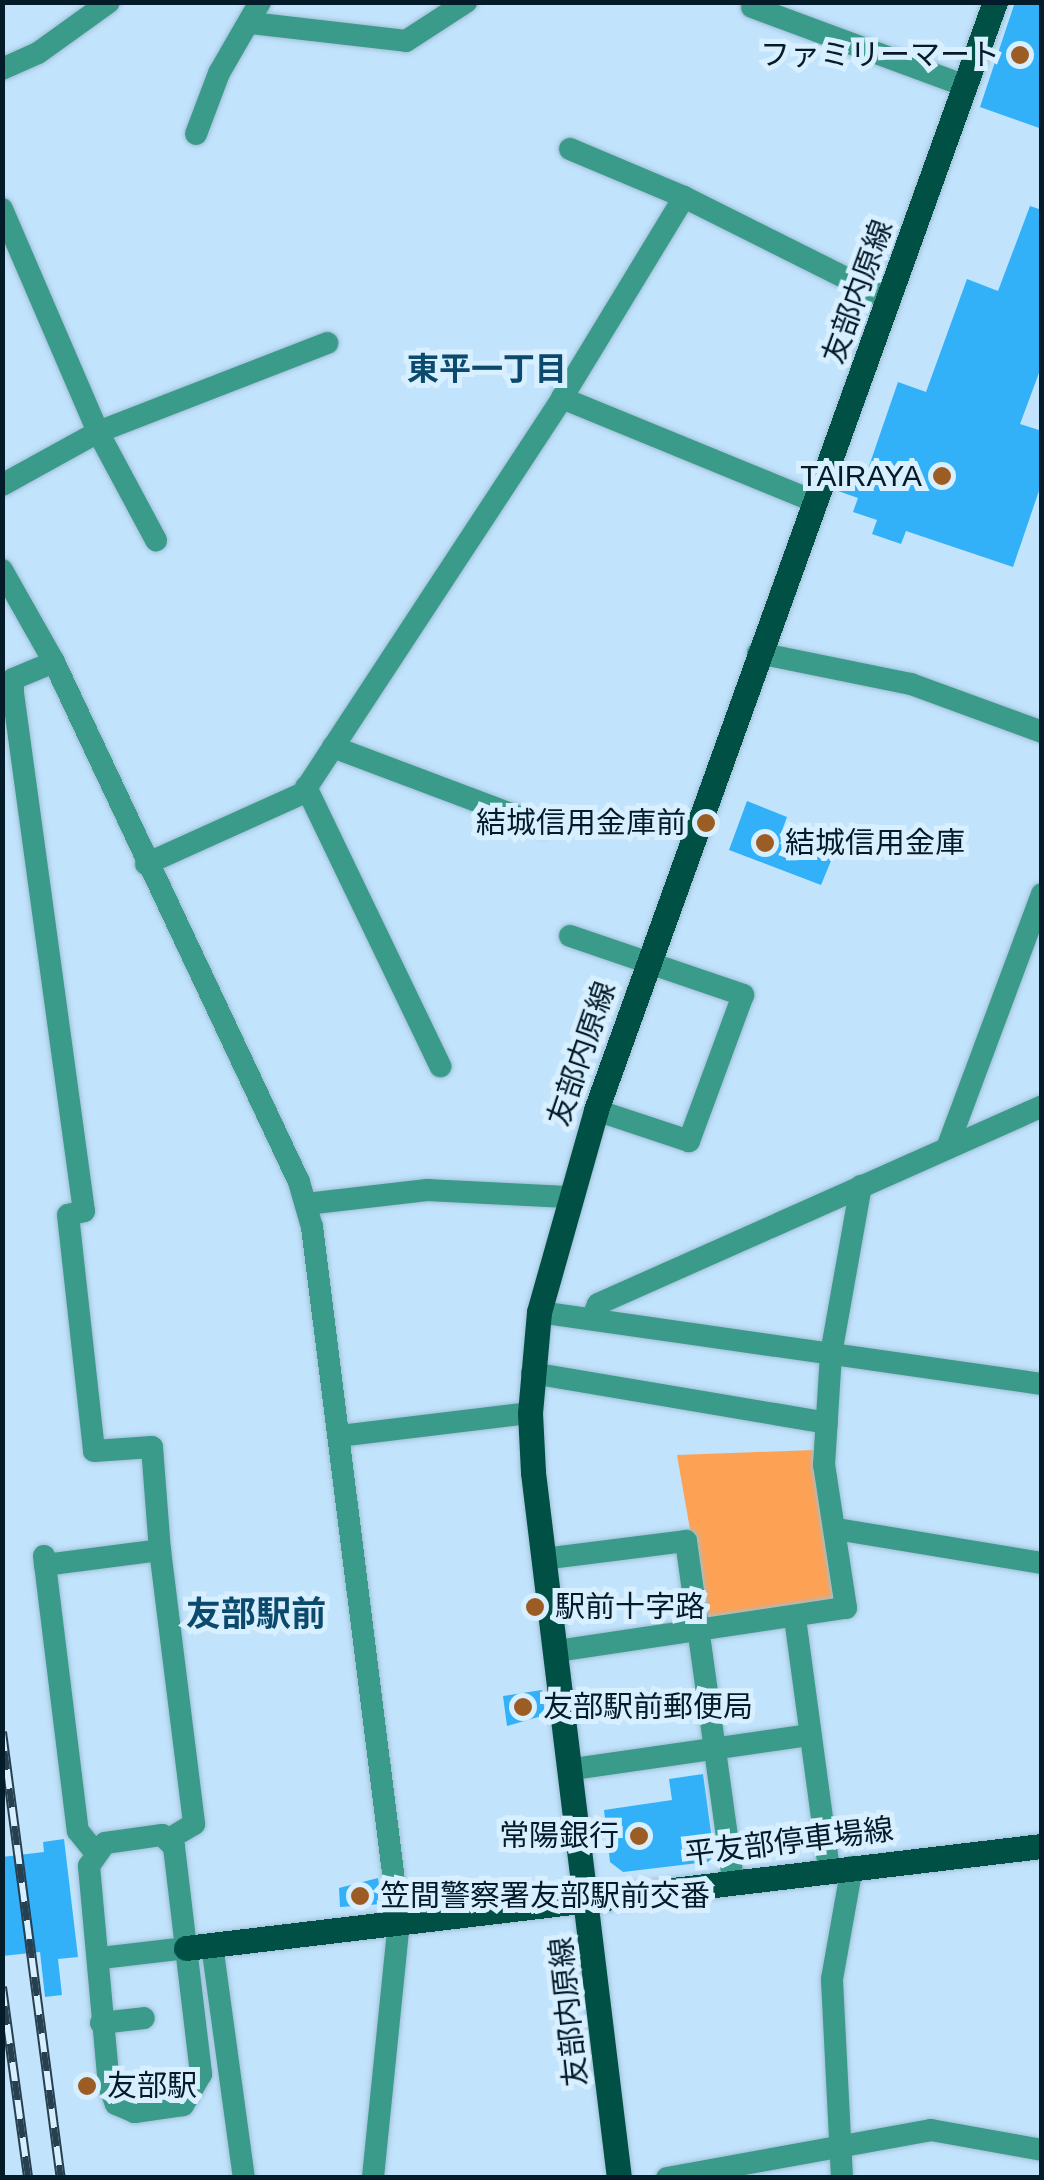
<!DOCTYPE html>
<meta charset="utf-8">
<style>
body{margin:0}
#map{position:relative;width:1044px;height:2180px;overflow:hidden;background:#c1e3fc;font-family:Helvetica,"Noto Sans JP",sans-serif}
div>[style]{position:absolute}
.green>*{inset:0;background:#fda254}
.building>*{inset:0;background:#32b1f9}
.roads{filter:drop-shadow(0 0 2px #9fbfd6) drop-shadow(0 0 2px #9fbfd6)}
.minor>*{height:22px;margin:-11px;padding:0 11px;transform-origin:11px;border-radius:11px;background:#3a9b8a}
.major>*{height:25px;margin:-12.5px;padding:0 12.5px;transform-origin:12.5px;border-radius:12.5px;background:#005045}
.rail>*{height:10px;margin-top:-5px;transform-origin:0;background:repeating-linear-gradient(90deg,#d8efff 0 19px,#274050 0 38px);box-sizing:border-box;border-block:2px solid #274050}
.dots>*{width:28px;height:28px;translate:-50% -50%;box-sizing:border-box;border:5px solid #d8efff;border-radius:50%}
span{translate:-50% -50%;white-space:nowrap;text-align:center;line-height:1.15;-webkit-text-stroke:10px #d8efff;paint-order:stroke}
.poi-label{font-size:30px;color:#041b29}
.right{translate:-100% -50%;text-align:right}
.left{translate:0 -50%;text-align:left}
.street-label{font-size:30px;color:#041b29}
.neighbourhood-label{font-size:32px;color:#0b4a6c;font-weight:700}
.quarter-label{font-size:35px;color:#0b4a6c;font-weight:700}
.frame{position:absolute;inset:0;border:5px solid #041b29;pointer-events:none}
</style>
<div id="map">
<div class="green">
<div style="clip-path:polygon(813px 1450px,833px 1600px,706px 1621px,677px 1455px)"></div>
</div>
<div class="building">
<div style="clip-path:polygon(1015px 2px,1042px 2px,1042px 129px,980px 107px)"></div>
<div style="clip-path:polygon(1030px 206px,1042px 210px,1042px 365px,1020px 424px,1042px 431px,1042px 482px,1013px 567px,906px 531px,901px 544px,872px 534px,877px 520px,853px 512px,858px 498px,838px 491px,848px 462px,868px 469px,898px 382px,926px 392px,967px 279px,998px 291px)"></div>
<div style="clip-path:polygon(747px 801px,787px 817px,780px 836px,833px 856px,821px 885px,729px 850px)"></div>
<div style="clip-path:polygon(542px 1690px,545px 1715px,507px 1726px,503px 1696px)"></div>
<div style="clip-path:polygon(703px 1774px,715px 1861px,623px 1872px,610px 1862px,604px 1810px,672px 1800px,669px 1779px)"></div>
<div style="clip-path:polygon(64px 1839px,78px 1957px,58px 1959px,62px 1995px,45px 1997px,40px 1952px,2px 1956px,2px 1857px,44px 1852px,43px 1842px)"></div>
<div style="clip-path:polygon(378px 1878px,382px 1904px,340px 1907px,339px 1888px)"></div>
</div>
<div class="roads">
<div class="minor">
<div style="left:752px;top:7px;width:228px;rotate:20.3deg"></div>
<div style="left:251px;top:23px;width:156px;rotate:6.6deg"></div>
<div style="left:406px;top:41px;width:72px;rotate:-33deg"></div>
<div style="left:2px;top:69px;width:39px;rotate:-24deg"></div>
<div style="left:38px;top:53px;width:87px;rotate:-35.7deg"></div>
<div style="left:196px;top:134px;width:65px;rotate:-69.3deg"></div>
<div style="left:219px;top:73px;width:82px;rotate:-60deg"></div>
<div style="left:570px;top:149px;width:124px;rotate:22.8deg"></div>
<div style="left:684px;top:197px;width:230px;rotate:26.6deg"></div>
<div style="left:2px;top:209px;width:243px;rotate:66.7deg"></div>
<div style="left:98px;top:432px;width:123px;rotate:61.8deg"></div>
<div style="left:562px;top:398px;width:274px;rotate:22.3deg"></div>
<div style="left:2px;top:485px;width:110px;rotate:-28.9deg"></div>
<div style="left:98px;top:432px;width:246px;rotate:-21.2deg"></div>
<div style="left:2px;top:570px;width:106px;rotate:60.5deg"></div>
<div style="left:54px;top:662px;width:575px;rotate:64.77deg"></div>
<div style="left:299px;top:1182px;width:47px;rotate:73.9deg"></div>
<div style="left:312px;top:1227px;width:699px;rotate:82.85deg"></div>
<div style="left:399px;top:1921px;width:258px;rotate:95.8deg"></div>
<div style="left:758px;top:653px;width:156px;rotate:11.5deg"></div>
<div style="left:911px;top:684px;width:140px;rotate:20.1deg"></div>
<div style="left:54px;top:662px;width:44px;rotate:157.5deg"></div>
<div style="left:13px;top:679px;width:14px;rotate:90deg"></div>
<div style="left:13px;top:693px;width:523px;rotate:82.2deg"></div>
<div style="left:84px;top:1211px;width:16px;rotate:166deg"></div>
<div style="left:68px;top:1215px;width:237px;rotate:83.7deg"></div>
<div style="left:94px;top:1451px;width:58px;rotate:-3.9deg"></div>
<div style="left:152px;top:1447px;width:103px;rotate:85.6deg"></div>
<div style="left:333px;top:747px;width:224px;rotate:20.6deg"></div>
<div style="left:306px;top:787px;width:310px;rotate:64.3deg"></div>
<div style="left:146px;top:864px;width:172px;rotate:-24.3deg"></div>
<div style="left:303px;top:793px;width:472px;rotate:-56.7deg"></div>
<div style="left:562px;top:398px;width:235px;rotate:-58.7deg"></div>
<div style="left:570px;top:936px;width:183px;rotate:18.8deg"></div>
<div style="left:743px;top:995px;width:156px;rotate:110.3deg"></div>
<div style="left:689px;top:1141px;width:98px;rotate:-161.6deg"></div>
<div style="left:947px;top:1148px;width:271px;rotate:-69.5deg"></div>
<div style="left:306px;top:1204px;width:122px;rotate:-6.6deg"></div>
<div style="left:427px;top:1190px;width:140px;rotate:2.9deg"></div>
<div style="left:539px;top:1312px;width:508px;rotate:8.15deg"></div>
<div style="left:592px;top:1319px;width:16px;rotate:-68deg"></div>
<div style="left:598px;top:1304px;width:486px;rotate:-24deg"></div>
<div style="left:532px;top:1373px;width:299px;rotate:9.6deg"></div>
<div style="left:339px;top:1436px;width:192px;rotate:-6.9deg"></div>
<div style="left:836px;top:1529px;width:209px;rotate:9.4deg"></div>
<div style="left:44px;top:1556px;width:277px;rotate:83deg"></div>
<div style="left:78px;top:1831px;width:26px;rotate:51deg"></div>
<div style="left:543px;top:1559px;width:144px;rotate:-7.2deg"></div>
<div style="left:686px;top:1541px;width:343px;rotate:82.1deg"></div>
<div style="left:45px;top:1565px;width:116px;rotate:-7.4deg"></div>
<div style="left:160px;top:1550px;width:276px;rotate:82.9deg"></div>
<div style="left:194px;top:1824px;width:29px;rotate:149deg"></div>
<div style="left:795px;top:1618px;width:253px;rotate:82.3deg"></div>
<div style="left:557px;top:1651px;width:292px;rotate:-8.5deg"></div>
<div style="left:846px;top:1608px;width:145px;rotate:-98.7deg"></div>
<div style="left:824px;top:1465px;width:111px;rotate:-86.4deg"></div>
<div style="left:831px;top:1354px;width:171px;rotate:-79.9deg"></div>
<div style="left:573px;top:1769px;width:239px;rotate:-8.2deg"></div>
<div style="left:162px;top:1835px;width:17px;rotate:45deg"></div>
<div style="left:174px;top:1847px;width:229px;rotate:83.2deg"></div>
<div style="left:201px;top:2074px;width:36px;rotate:120deg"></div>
<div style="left:183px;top:2105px;width:49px;rotate:171.7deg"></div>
<div style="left:135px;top:2112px;width:21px;rotate:-157deg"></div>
<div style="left:116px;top:2104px;width:19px;rotate:-111deg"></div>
<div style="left:109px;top:2086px;width:221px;rotate:-95.2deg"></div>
<div style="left:89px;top:1866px;width:28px;rotate:-55deg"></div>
<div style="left:105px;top:1843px;width:58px;rotate:-8deg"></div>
<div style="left:212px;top:1945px;width:235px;rotate:82.2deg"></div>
<div style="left:101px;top:1958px;width:86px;rotate:-6.7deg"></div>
<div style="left:101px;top:2023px;width:43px;rotate:-6.6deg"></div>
<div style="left:667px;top:2178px;width:268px;rotate:-10.3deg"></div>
<div style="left:931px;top:2130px;width:113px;rotate:10.2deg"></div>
<div style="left:842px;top:2178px;width:199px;rotate:-92.9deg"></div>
<div style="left:832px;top:1979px;width:114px;rotate:-79.9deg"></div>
</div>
<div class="major">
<div style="left:186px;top:1948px;width:862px;rotate:-6.8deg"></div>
<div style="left:619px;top:2178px;width:711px;rotate:-96.95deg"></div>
<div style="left:533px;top:1472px;width:59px;rotate:-92.9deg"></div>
<div style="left:530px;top:1413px;width:101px;rotate:-84.9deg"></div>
<div style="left:539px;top:1312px;width:210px;rotate:-74.2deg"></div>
<div style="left:596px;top:1110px;width:1178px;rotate:-70.2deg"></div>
</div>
</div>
<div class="rail">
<div style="left:2px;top:1732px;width:450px;rotate:82.5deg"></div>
<div style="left:2px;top:1987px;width:193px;rotate:82.2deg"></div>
</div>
<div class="dots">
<div style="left:1020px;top:55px;background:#9c5d24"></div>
<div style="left:942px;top:476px;background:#9c5d24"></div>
<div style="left:706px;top:823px;background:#9c5d24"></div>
<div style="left:765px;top:843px;background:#9c5d24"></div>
<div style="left:535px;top:1607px;background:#9c5d24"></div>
<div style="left:523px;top:1707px;background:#9c5d24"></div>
<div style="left:639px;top:1836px;background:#9c5d24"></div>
<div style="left:360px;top:1896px;background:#9c5d24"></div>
<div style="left:87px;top:2086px;background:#9c5d24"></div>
</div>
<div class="poi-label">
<span class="right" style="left:1000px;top:55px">ファミリーマート</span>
<span class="right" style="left:922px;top:476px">TAIRAYA</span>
<span class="right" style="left:686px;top:823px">結城信用金庫前</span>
<span class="left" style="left:785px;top:843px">結城信用金庫</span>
<span class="left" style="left:555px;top:1607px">駅前十字路</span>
<span class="left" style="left:543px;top:1707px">友部駅前郵便局</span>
<span class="right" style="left:619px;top:1836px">常陽銀行</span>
<span class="left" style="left:380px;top:1896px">笠間警察署友部駅前交番</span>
<span class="left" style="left:107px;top:2086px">友部駅</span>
</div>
<div class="street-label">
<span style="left:858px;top:292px;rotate:-70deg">友部内原線</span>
<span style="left:582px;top:1054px;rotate:-71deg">友部内原線</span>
<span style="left:789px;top:1842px;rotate:-7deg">平友部停車場線</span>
<span style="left:569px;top:2012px;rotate:-96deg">友部内原線</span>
</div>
<div class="neighbourhood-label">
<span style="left:487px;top:369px">東平一丁目</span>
</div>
<div class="quarter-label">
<span style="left:256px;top:1614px">友部駅前</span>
</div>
<div class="frame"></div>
</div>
